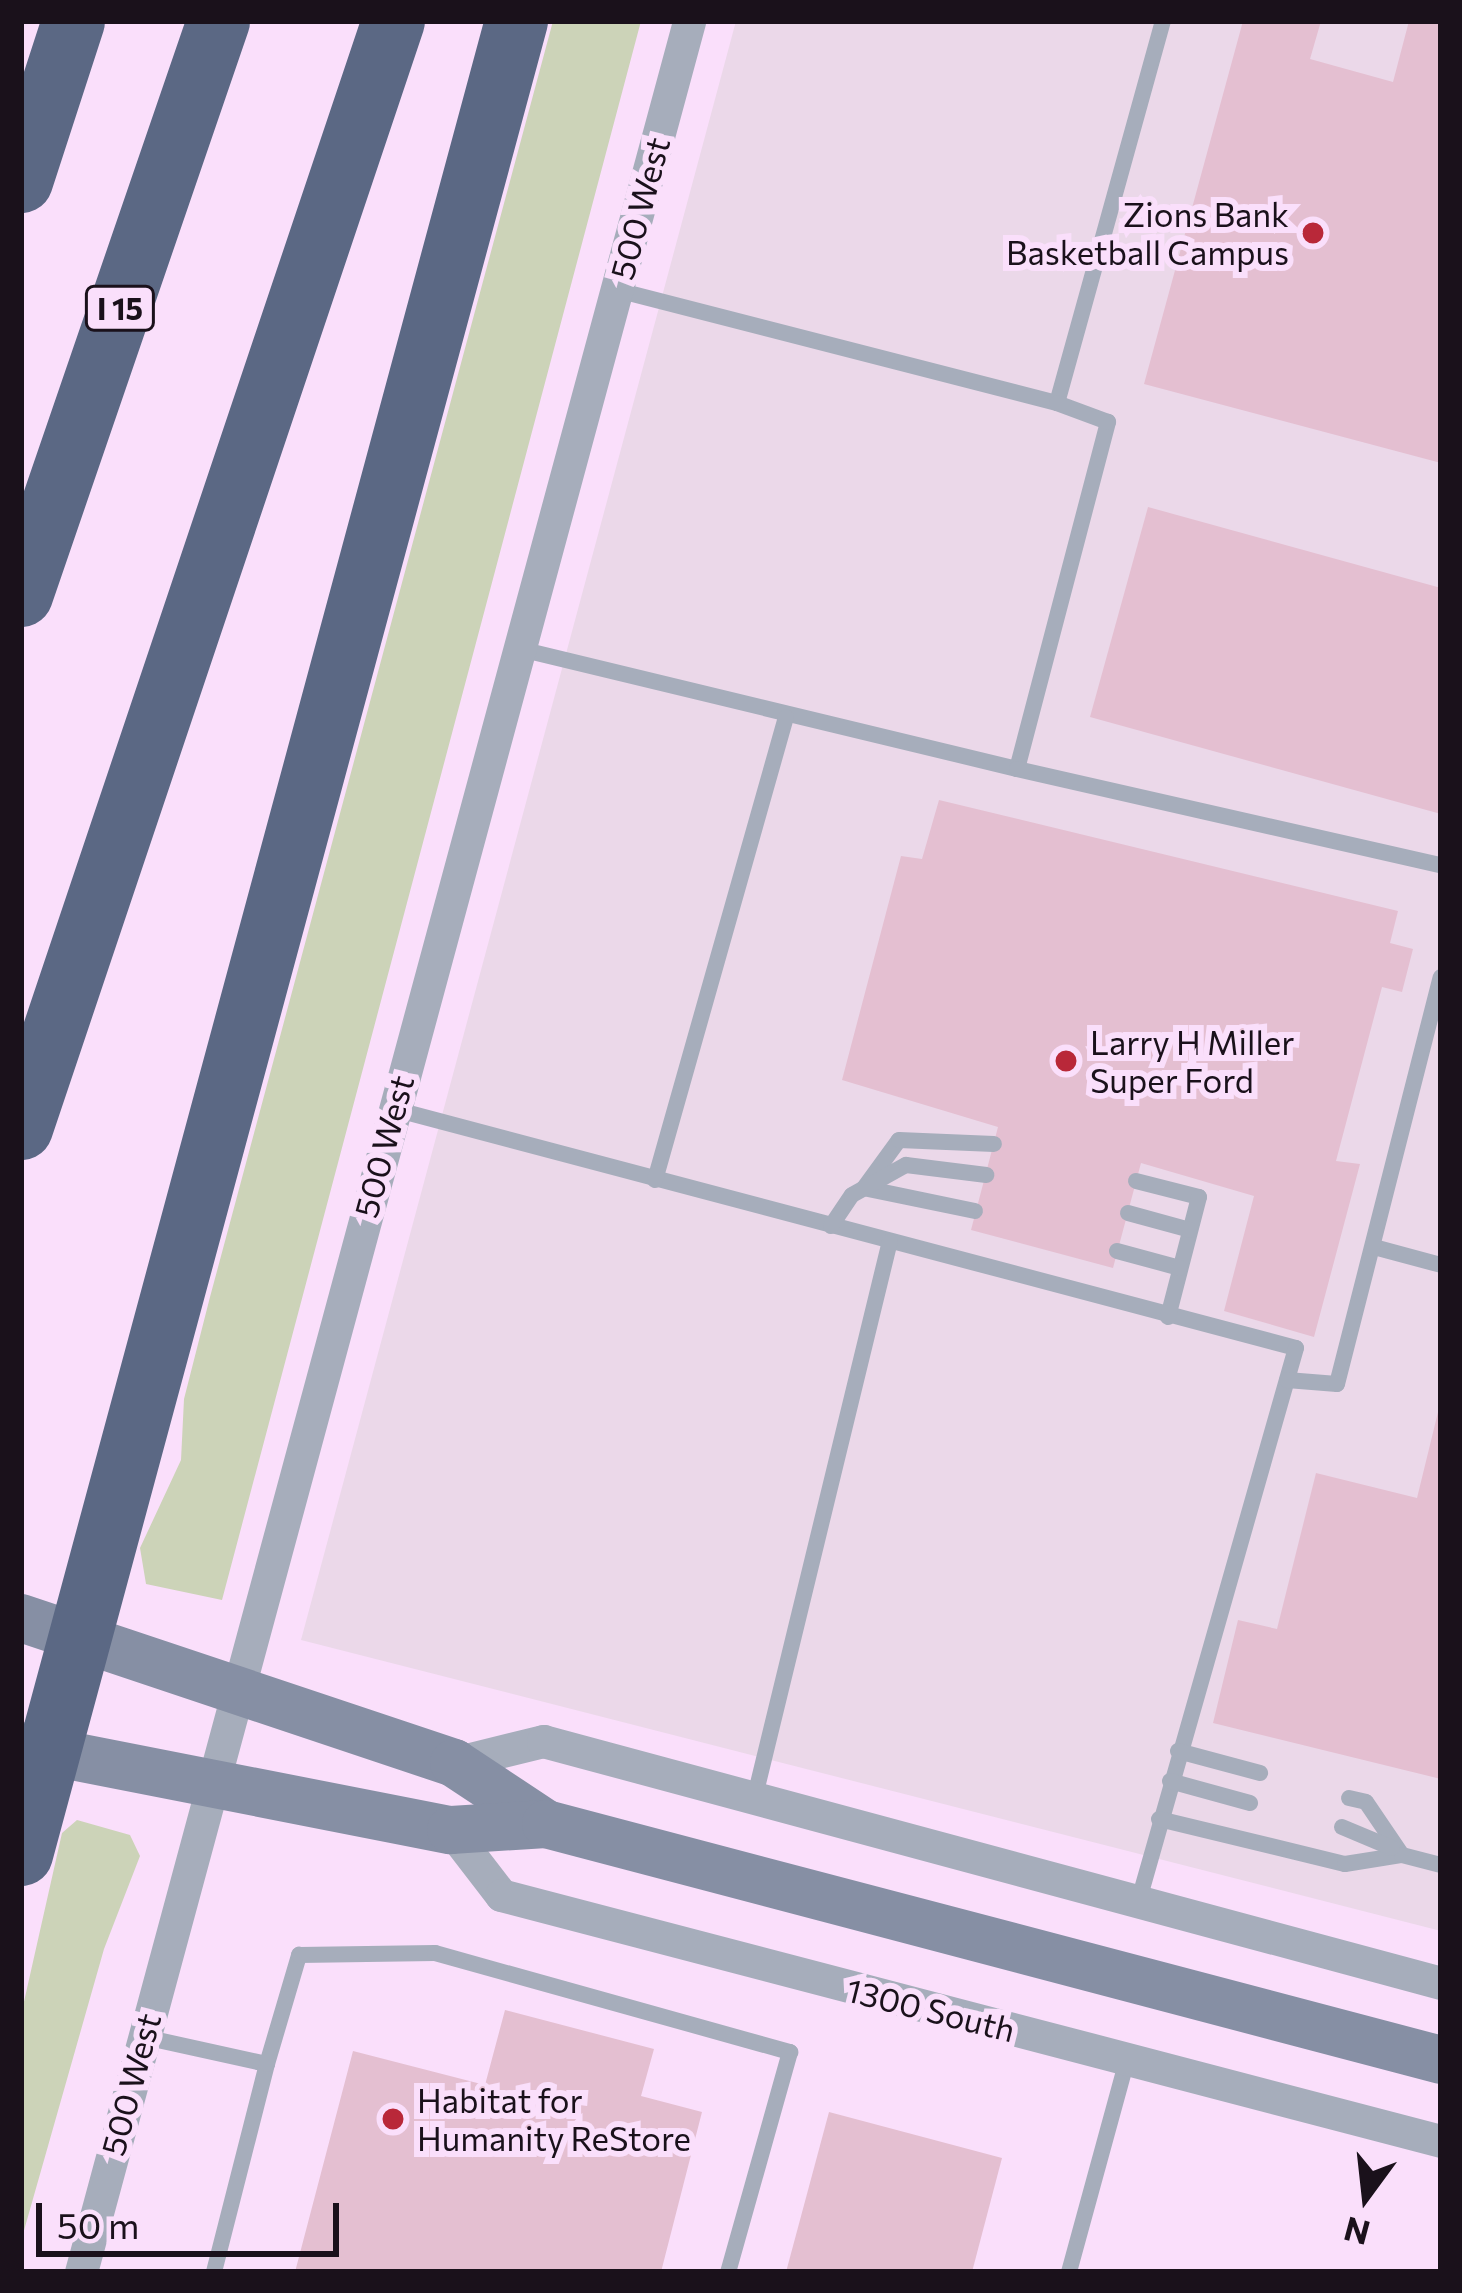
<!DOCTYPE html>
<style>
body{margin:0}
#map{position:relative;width:1462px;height:2293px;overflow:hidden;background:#fadffb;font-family:Commissioner,sans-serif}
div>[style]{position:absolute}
.commercial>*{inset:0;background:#ebd8e9}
.green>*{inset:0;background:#ccd3b8}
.building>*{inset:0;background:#e4bfd1}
.service>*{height:16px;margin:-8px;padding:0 8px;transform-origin:8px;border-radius:8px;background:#a6adbb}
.minor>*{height:33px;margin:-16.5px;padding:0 16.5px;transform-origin:16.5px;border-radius:16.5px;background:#a6adbb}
.secondary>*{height:48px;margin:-24px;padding:0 24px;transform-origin:24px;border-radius:24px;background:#868fa4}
.motorway>*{height:63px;margin:-31.5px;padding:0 31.5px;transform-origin:31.5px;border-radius:31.5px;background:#5b6884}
.dots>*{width:33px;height:33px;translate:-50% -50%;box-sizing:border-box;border:6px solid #fadffb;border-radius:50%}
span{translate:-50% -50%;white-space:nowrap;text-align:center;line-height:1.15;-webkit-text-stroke:12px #fadffb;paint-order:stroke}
.shield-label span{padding:3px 9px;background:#fadffb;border:3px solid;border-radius:9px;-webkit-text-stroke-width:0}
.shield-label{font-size:30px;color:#1a111b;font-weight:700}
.street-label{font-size:33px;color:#1a111b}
.poi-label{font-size:33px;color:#1a111b}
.right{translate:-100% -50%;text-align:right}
.left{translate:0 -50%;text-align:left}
.frame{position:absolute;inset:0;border:24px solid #1a111b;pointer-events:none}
.north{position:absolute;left:1306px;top:2137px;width:120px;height:120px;-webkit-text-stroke:9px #fadffb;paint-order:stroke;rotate:195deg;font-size:33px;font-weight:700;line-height:48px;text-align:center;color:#1a111b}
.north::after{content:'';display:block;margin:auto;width:42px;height:54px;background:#1a111b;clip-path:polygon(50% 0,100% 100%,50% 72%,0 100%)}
.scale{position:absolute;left:36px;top:2203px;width:303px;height:54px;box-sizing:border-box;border:6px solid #1a111b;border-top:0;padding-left:15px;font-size:36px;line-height:42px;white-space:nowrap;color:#1a111b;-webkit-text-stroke:9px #fadffb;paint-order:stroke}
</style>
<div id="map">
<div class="commercial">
<div style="clip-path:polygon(736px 21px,1441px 21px,1441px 1931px,301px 1640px)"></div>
</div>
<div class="green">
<div style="clip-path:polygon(553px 21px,641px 21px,222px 1600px,146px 1584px,140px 1548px,181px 1460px,184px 1399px,210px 1297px)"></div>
<div style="clip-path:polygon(77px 1820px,130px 1835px,140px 1856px,104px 1949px,21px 2241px,21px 2015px,62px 1833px)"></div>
</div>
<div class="building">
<div style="clip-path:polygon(1243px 21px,1321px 21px,1310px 59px,1393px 82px,1409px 21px,1441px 21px,1441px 463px,1144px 384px)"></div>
<div style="clip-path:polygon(1148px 507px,1441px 588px,1441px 814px,1090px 717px)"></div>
<div style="clip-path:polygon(939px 800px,1398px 911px,1390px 943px,1413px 949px,1402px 992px,1382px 987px,1336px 1161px,1360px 1164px,1314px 1337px,1224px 1311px,1254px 1196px,1141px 1163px,1113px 1268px,971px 1230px,998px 1127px,842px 1080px,901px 856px,922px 859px)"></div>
<div style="clip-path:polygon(1439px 1408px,1441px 1779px,1213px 1723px,1238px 1620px,1277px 1629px,1316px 1473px,1417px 1498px)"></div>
<div style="clip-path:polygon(505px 2010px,654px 2049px,641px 2096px,702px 2112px,661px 2272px,295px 2272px,353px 2051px,485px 2085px)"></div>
<div style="clip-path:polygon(829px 2112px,1002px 2158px,972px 2272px,786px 2272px)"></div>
</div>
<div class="service">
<div style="left:617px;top:290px;width:454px;rotate:14.4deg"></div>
<div style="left:1057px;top:403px;width:396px;rotate:-74.5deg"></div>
<div style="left:520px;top:649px;width:511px;rotate:13.57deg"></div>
<div style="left:1017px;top:769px;width:359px;rotate:-75.3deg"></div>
<div style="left:1108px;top:422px;width:54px;rotate:-159.6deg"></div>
<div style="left:1017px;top:769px;width:435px;rotate:12.8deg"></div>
<div style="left:394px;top:1109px;width:933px;rotate:14.84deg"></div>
<div style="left:1296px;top:1348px;width:577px;rotate:105.89deg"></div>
<div style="left:655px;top:1180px;width:481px;rotate:-74.2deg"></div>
<div style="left:1136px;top:1181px;width:65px;rotate:14.3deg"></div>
<div style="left:1199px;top:1197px;width:124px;rotate:104.5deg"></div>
<div style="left:975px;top:1211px;width:113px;rotate:-168.3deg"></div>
<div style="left:864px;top:1188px;width:59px;rotate:-53.9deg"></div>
<div style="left:899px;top:1140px;width:95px;rotate:2.4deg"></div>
<div style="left:1128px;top:1213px;width:64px;rotate:15.3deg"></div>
<div style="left:831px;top:1226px;width:37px;rotate:-56deg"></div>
<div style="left:852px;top:1195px;width:62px;rotate:-29.1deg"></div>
<div style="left:906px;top:1165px;width:81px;rotate:7.1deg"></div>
<div style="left:1374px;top:1247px;width:69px;rotate:15deg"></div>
<div style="left:1117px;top:1251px;width:65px;rotate:15.1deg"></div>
<div style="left:1287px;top:1380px;width:50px;rotate:4.6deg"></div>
<div style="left:1337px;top:1384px;width:420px;rotate:-75.7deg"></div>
<div style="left:1178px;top:1751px;width:85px;rotate:15deg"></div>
<div style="left:1170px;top:1781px;width:83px;rotate:15.4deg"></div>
<div style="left:1349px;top:1798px;width:17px;rotate:13deg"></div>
<div style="left:1366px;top:1802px;width:64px;rotate:55.8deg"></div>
<div style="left:754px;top:1800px;width:575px;rotate:-76.33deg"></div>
<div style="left:1159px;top:1819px;width:191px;rotate:13.6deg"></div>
<div style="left:1345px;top:1864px;width:58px;rotate:-9deg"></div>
<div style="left:1402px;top:1855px;width:40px;rotate:14.4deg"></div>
<div style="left:1342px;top:1827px;width:54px;rotate:22.8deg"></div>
<div style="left:144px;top:2037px;width:126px;rotate:12.4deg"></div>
<div style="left:267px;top:2064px;width:215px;rotate:104.3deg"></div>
<div style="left:267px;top:2064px;width:114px;rotate:-73.6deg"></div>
<div style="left:299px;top:1955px;width:136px;rotate:-0.8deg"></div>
<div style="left:435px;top:1953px;width:369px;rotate:15.6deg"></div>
<div style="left:790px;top:2052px;width:229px;rotate:105.7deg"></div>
<div style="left:1069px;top:2272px;width:220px;rotate:-74.7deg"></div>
</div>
<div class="minor">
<div style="left:454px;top:1763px;width:92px;rotate:-13.9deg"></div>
<div style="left:543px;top:1741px;width:930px;rotate:15.08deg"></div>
<div style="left:451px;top:1830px;width:82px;rotate:52.4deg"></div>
<div style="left:501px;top:1895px;width:972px;rotate:14.67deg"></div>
<div style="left:81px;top:2272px;width:2332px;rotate:-74.88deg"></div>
</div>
<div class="secondary">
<div style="left:21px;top:1618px;width:457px;rotate:18.5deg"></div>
<div style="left:454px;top:1763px;width:110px;rotate:33.5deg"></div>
<div style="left:21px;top:1746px;width:438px;rotate:11.1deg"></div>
<div style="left:451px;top:1830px;width:95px;rotate:-3.6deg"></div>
<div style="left:546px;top:1824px;width:926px;rotate:14.77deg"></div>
</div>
<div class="motorway">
<div style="left:21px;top:181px;width:168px;rotate:-72deg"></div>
<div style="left:21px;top:595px;width:607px;rotate:-71.06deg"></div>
<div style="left:21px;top:1128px;width:1168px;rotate:-71.43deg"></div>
<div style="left:21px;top:1854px;width:1899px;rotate:-74.89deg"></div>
</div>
<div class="dots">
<div style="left:1313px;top:233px;background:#b92839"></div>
<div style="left:1066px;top:1061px;background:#b92839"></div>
<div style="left:393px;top:2119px;background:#b92839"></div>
</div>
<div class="shield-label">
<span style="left:120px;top:308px">I 15</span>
</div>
<div class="street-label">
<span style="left:639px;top:208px;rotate:-75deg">500 West</span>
<span style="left:383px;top:1146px;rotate:-75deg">500 West</span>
<span style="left:931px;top:2009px;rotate:14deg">1300 South</span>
<span style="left:130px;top:2084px;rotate:-75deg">500 West</span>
</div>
<div class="poi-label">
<span class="right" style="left:1289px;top:233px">Zions Bank<br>Basketball Campus</span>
<span class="left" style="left:1090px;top:1061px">Larry H Miller<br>Super Ford</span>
<span class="left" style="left:417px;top:2119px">Habitat for<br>Humanity ReStore</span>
</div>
<div class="frame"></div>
<div class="north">N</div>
<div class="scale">50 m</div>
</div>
